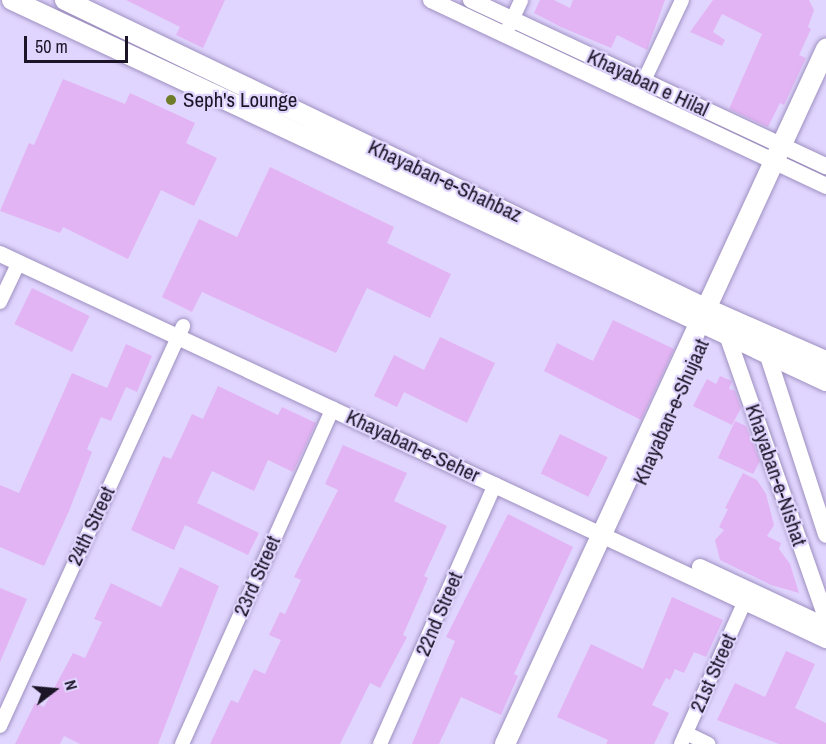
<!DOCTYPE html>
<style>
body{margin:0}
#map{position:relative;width:826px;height:744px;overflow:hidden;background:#e0d5fe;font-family:"Archivo Narrow",sans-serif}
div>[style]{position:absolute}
.building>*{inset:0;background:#e3b4f3;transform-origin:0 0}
.roads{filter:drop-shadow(0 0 2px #9e90c0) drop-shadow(0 0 2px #9e90c0)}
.minor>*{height:14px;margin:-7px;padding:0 7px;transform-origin:7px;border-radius:7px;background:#fff}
.tertiary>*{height:16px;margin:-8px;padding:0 8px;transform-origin:8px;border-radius:8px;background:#fff}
.secondary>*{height:20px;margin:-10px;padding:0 10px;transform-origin:10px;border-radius:10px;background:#fff}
.dots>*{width:16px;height:16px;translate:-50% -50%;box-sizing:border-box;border:3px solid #e0d5fe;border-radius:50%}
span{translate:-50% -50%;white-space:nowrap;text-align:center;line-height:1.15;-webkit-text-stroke:4.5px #e0d5fe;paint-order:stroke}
.street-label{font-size:21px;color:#1b1527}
.poi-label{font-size:21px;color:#1b1527}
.left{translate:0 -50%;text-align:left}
.north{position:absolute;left:24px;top:660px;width:60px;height:60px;-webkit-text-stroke:4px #e0d5fe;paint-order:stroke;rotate:74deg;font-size:16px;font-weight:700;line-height:24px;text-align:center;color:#1b1527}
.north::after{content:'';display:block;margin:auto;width:21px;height:27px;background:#1b1527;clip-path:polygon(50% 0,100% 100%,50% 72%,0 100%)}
.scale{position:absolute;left:24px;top:36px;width:104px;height:27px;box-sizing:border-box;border:3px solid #1b1527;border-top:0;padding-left:8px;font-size:18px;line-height:21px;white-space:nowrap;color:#1b1527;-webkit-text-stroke:4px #e0d5fe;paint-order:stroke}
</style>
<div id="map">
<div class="building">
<div style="clip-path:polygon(126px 0,225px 0,203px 48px,176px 35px,180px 27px)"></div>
<div style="clip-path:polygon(540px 0,554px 0,570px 8px,573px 0,665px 0,647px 50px,617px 35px,611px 48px,561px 27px,534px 13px)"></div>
<div style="clip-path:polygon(713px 0,809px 0,814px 10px,808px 27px,811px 29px,799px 55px,806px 58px,784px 105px,780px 103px,768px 127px,729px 109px,762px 34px,722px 14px,713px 32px,725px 40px,722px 46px,690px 32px)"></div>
<div style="clip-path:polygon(63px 79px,125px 104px,130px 93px,195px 123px,186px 143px,217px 158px,194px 206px,161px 190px,128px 259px,63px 227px,60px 233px,0 211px,29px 143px,34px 145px)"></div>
<div style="clip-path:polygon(270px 167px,394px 227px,387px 243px,451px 274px,430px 318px,367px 288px,336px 353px,202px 292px,192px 312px,162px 297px,199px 219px,237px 237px)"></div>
<div style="left:32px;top:288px;width:64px;height:40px;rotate:26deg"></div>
<div style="clip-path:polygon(613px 320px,674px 349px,641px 420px,544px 371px,557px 343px,593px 361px)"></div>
<div style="clip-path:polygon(440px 337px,495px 363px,467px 423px,404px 392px,397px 407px,374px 396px,394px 355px,424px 370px)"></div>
<div style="clip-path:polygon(126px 344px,152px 356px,137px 392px,126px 387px,111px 421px,101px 417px,87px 449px,92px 452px,69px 511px,44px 566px,0 547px,0 485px,19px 493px,72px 373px,107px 388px)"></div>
<div style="clip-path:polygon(720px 376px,732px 381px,729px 389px,735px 391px,741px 408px,732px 425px,693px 406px,707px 379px,716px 384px)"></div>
<div style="clip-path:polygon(218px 386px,278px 415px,282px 407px,316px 423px,293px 472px,268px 460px,254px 491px,212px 471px,197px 503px,259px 533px,248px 555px,185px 525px,174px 550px,131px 530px,163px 456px,171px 459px,192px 414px,203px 419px)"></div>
<div style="clip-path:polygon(735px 421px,746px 426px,760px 461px,753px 474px,718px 458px)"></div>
<div style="left:560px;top:434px;width:53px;height:44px;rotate:26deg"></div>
<div style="clip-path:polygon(343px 445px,407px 473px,394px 501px,447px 526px,424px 576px,428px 578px,403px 635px,407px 637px,380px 688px,370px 683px,340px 744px,210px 744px,231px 700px,238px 703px,254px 669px,265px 674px,281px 640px,269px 635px,280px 612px,285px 614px,301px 580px,294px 577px,338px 490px,325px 484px)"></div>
<div style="clip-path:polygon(743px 473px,757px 480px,766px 494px,774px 525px,767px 536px,781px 543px,779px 549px,790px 564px,799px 593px,771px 585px,720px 560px,715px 540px,724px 530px,719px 527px,728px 509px,725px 508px)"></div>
<div style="clip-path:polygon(508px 514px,573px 547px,514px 674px,518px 676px,501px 715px,461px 697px,439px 744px,412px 744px,455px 641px,446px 637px)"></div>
<div style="clip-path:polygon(180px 567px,219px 586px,158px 744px,80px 744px,64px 736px,60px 744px,15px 744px,35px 703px,44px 707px,73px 653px,85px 658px,102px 622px,94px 619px,111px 583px,161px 607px)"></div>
<div style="clip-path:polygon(0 588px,27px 599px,0 662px)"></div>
<div style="clip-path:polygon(672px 597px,723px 620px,706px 657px,694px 652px,684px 673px,675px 669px,670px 680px,666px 678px,652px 705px,669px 713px,654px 744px,606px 744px,608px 740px,557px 717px,591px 644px,643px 669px)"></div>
<div style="clip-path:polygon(786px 651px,815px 664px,795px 708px,826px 723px,826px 744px,779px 744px,717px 720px,735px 683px,765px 697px)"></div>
</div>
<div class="roads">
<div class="minor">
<div style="left:505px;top:35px;width:38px;rotate:-65deg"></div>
<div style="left:640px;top:89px;width:98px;rotate:-64.7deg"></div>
<div style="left:0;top:302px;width:44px;rotate:-64.6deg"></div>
<div style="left:0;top:726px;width:440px;rotate:-65.4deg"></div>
<div style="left:686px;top:733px;width:25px;rotate:26deg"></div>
<div style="left:182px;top:744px;width:368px;rotate:-65.8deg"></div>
<div style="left:380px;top:744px;width:284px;rotate:-66.1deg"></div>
<div style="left:681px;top:744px;width:157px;rotate:-65.9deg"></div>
</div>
<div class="tertiary">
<div style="left:431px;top:0;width:437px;rotate:25.2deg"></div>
<div style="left:471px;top:0;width:392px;rotate:25.1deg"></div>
<div style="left:0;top:254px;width:912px;rotate:25.05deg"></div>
<div style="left:726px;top:332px;width:303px;rotate:70.7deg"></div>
<div style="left:767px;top:353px;width:191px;rotate:72deg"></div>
<div style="left:700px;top:567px;width:139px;rotate:25.1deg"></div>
</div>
<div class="secondary">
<div style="left:12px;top:0;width:899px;rotate:25.08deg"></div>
<div style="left:65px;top:0;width:710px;rotate:25.7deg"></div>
<div style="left:705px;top:308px;width:132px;rotate:23.7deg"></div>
<div style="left:505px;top:744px;width:766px;rotate:-65.21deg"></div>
</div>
</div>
<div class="dots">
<div style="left:171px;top:100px;background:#6f7c29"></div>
</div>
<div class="street-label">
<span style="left:648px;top:83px;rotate:25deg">Khayaban e Hilal</span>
<span style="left:445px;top:181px;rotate:25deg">Khayaban-e-Shahbaz</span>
<span style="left:671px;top:412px;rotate:-66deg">Khayaban-e-Shujaat</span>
<span style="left:413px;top:446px;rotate:25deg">Khayaban-e-Seher</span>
<span style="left:776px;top:475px;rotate:71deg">Khayaban-e-Nishat</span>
<span style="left:91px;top:526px;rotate:-65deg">24th Street</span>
<span style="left:257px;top:576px;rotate:-66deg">23rd Street</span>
<span style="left:439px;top:614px;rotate:-67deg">22nd Street</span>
<span style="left:713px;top:673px;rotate:-66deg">21st Street</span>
</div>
<div class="poi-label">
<span class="left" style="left:183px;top:100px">Seph's Lounge</span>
</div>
<div class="north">N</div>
<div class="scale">50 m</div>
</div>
